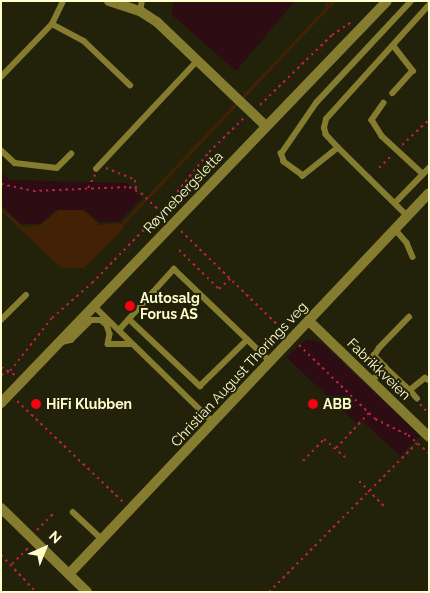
<!DOCTYPE html>
<meta charset="utf-8">
<style>
body{margin:0}
#map{position:relative;width:430px;height:593px;overflow:hidden;background:#22220b;font-family:Raleway,sans-serif}
div>[style]{position:absolute}
.green>*{inset:0;background:#2d0d13}
.water>*{inset:0;background:#422104}
.stream>*{height:3px;margin:-1.5px;padding:0 1.5px;transform-origin:1.5px;border-radius:1.5px;background:#422104}
.path>*{height:2px;margin-top:-1px;transform-origin:0;background:repeating-linear-gradient(90deg,#bf2044 0 2.5px,transparent 0 6.5px)}
.lane>*{height:5.5px;margin:-2.75px;padding:0 2.75px;transform-origin:2.75px;border-radius:2.75px;background:#867c30}
.street>*{height:10px;margin:-5px;padding:0 5px;transform-origin:5px;border-radius:5px;background:#867c30}
.dots>*{width:14px;height:14px;translate:-50% -50%;box-sizing:border-box;border:2px solid #22220b;border-radius:50%}
span{translate:-50% -50%;white-space:nowrap;text-align:center;line-height:1.15;-webkit-text-stroke:4px #22220b;paint-order:stroke}
.street-label{font-size:14px;color:#fffdcc}
.poi-label{font-size:14px;color:#fffdcc;font-weight:700}
.left{translate:0 -50%;text-align:left}
.frame{position:absolute;inset:0;border:2px solid #fffdcc;pointer-events:none}
.north{position:absolute;left:20px;top:523px;width:50px;height:50px;-webkit-text-stroke:4px #22220b;paint-order:stroke;rotate:44deg;font-size:14px;font-weight:700;line-height:20px;text-align:center;color:#fffdcc}
.north::after{content:'';display:block;margin:auto;width:18px;height:22px;background:#fffdcc;clip-path:polygon(50% 0,100% 100%,50% 72%,0 100%)}
</style>
<div id="map">
<div class="green">
<div style="clip-path:polygon(174px 1px,295px 1px,236px 71px,171px 14px)"></div>
<div style="clip-path:polygon(1px 173px,11px 180px,127px 183px,142px 198px,119px 222px,99px 222px,86px 211px,55px 211px,41px 224px,21px 224px,1px 205px)"></div>
<div style="clip-path:polygon(307px 339px,322px 343px,420px 436px,400px 456px,360px 419px,356px 423px,286px 357px)"></div>
</div>
<div class="water">
<div style="clip-path:polygon(58px 210px,83px 210px,100px 225px,118px 223px,124px 228px,84px 268px,61px 268px,18px 227px,40px 225px)"></div>
</div>
<div class="stream">
<div style="left:327px;top:8px;width:10px;rotate:-45deg"></div>
<div style="left:1px;top:209px;width:24px;rotate:42deg"></div>
<div style="left:121px;top:225px;width:298px;rotate:-46.5deg"></div>
<div style="left:326px;top:9px;width:8px;rotate:-83deg"></div>
</div>
<div class="path">
<div style="left:260px;top:105px;width:100px;rotate:-44.2deg"></div>
<div style="left:332px;top:35px;width:23px;rotate:-34deg"></div>
<div style="left:402px;top:145px;width:37px;rotate:-43deg"></div>
<div style="left:106px;top:168px;width:31px;rotate:22deg"></div>
<div style="left:135px;top:180px;width:9px;rotate:84deg"></div>
<div style="left:379px;top:168px;width:17px;rotate:-45deg"></div>
<div style="left:1px;top:184px;width:33px;rotate:12deg"></div>
<div style="left:33px;top:191px;width:96px;rotate:-2.4deg"></div>
<div style="left:129px;top:187px;width:13px;rotate:27deg"></div>
<div style="left:141px;top:193px;width:35px;rotate:44deg"></div>
<div style="left:88px;top:188px;width:15px;rotate:-62deg"></div>
<div style="left:181px;top:231px;width:145px;rotate:44.2deg"></div>
<div style="left:179px;top:250px;width:56px;rotate:44.3deg"></div>
<div style="left:219px;top:289px;width:15px;rotate:-42deg"></div>
<div style="left:299px;top:345px;width:106px;rotate:44.2deg"></div>
<div style="left:375px;top:419px;width:37px;rotate:26deg"></div>
<div style="left:408px;top:435px;width:28px;rotate:41deg"></div>
<div style="left:1px;top:367px;width:16px;rotate:30deg"></div>
<div style="left:1px;top:375px;width:10px;rotate:-24deg"></div>
<div style="left:10px;top:371px;width:68px;rotate:-51.6deg"></div>
<div style="left:52px;top:318px;width:53px;rotate:-41.2deg"></div>
<div style="left:92px;top:283px;width:99px;rotate:-45.8deg"></div>
<div style="left:161px;top:212px;width:77px;rotate:-51.3deg"></div>
<div style="left:209px;top:152px;width:49px;rotate:-44.2deg"></div>
<div style="left:17px;top:401px;width:148px;rotate:43.6deg"></div>
<div style="left:420px;top:404px;width:13px;rotate:48deg"></div>
<div style="left:336px;top:448px;width:48px;rotate:-46.7deg"></div>
<div style="left:303px;top:461px;width:30px;rotate:-46deg"></div>
<div style="left:324px;top:439px;width:28px;rotate:41deg"></div>
<div style="left:359px;top:481px;width:38px;rotate:45deg"></div>
<div style="left:37px;top:530px;width:23px;rotate:-45deg"></div>
<div style="left:1px;top:555px;width:51px;rotate:46.6deg"></div>
<div style="left:12px;top:564px;width:23px;rotate:-45deg"></div>
<div style="left:269px;top:592px;width:210px;rotate:-45.2deg"></div>
</div>
<div class="lane">
<div style="left:140px;top:11px;width:10px;rotate:-79deg"></div>
<div style="left:52px;top:24px;width:36px;rotate:28deg"></div>
<div style="left:84px;top:41px;width:64px;rotate:43.7deg"></div>
<div style="left:393px;top:45px;width:33px;rotate:52deg"></div>
<div style="left:413px;top:71px;width:30px;rotate:132deg"></div>
<div style="left:1px;top:77px;width:74px;rotate:-46.1deg"></div>
<div style="left:52px;top:24px;width:25px;rotate:-64deg"></div>
<div style="left:384px;top:103px;width:21px;rotate:125deg"></div>
<div style="left:372px;top:120px;width:19px;rotate:58deg"></div>
<div style="left:382px;top:136px;width:56px;rotate:42.8deg"></div>
<div style="left:338px;top:148px;width:45px;rotate:141.3deg"></div>
<div style="left:303px;top:176px;width:24px;rotate:-144deg"></div>
<div style="left:284px;top:162px;width:9px;rotate:-111deg"></div>
<div style="left:281px;top:154px;width:62px;rotate:-55.5deg"></div>
<div style="left:316px;top:103px;width:139px;rotate:-47deg"></div>
<div style="left:1px;top:150px;width:19px;rotate:43deg"></div>
<div style="left:15px;top:163px;width:42px;rotate:6.8deg"></div>
<div style="left:57px;top:168px;width:20px;rotate:-45deg"></div>
<div style="left:96px;top:169px;width:149px;rotate:-46.9deg"></div>
<div style="left:395px;top:203px;width:49px;rotate:-45.8deg"></div>
<div style="left:407px;top:216px;width:97px;rotate:-135.4deg"></div>
<div style="left:338px;top:148px;width:18px;rotate:-133deg"></div>
<div style="left:326px;top:135px;width:7px;rotate:-106deg"></div>
<div style="left:324px;top:128px;width:9px;rotate:-77deg"></div>
<div style="left:326px;top:119px;width:154px;rotate:-47.9deg"></div>
<div style="left:395px;top:229px;width:18px;rotate:49deg"></div>
<div style="left:407px;top:243px;width:15px;rotate:67deg"></div>
<div style="left:93px;top:305px;width:168px;rotate:44.3deg"></div>
<div style="left:129px;top:319px;width:98px;rotate:43.3deg"></div>
<div style="left:200px;top:386px;width:66px;rotate:-44.4deg"></div>
<div style="left:1px;top:320px;width:35px;rotate:-45deg"></div>
<div style="left:119px;top:330px;width:82px;rotate:-48deg"></div>
<div style="left:174px;top:269px;width:134px;rotate:43.8deg"></div>
<div style="left:62px;top:342px;width:9px;rotate:-13deg"></div>
<div style="left:71px;top:340px;width:28px;rotate:-45deg"></div>
<div style="left:91px;top:320px;width:10px"></div>
<div style="left:101px;top:320px;width:8px;rotate:40deg"></div>
<div style="left:107px;top:325px;width:9px;rotate:72deg"></div>
<div style="left:110px;top:334px;width:10px;rotate:101deg"></div>
<div style="left:108px;top:344px;width:23px"></div>
<div style="left:385px;top:367px;width:34px;rotate:43deg"></div>
<div style="left:410px;top:390px;width:19px;rotate:-39deg"></div>
<div style="left:425px;top:378px;width:4px;rotate:27deg"></div>
<div style="left:372px;top:381px;width:19px;rotate:-47deg"></div>
<div style="left:385px;top:367px;width:16px;rotate:-135deg"></div>
<div style="left:374px;top:356px;width:9px;rotate:-58deg"></div>
<div style="left:379px;top:348px;width:43px;rotate:-45.9deg"></div>
<div style="left:410px;top:390px;width:11px;rotate:49deg"></div>
<div style="left:73px;top:512px;width:38px;rotate:43deg"></div>
</div>
<div class="street">
<div style="left:109px;top:1px;width:33px;rotate:18deg"></div>
<div style="left:140px;top:11px;width:20px;rotate:33deg"></div>
<div style="left:157px;top:22px;width:151px;rotate:43.7deg"></div>
<div style="left:309px;top:321px;width:167px;rotate:44deg"></div>
<div style="left:1px;top:403px;width:557px;rotate:-46.16deg"></div>
<div style="left:1px;top:508px;width:120px;rotate:44.3deg"></div>
<div style="left:69px;top:574px;width:524px;rotate:-46.62deg"></div>
</div>
<div class="dots">
<div style="left:130px;top:306px;background:#f7000f"></div>
<div style="left:36px;top:404px;background:#f7000f"></div>
<div style="left:313px;top:404px;background:#f7000f"></div>
</div>
<div class="street-label">
<span style="left:183px;top:192px;rotate:-46deg">Røynebergsletta</span>
<span style="left:379px;top:369px;rotate:44deg">Fabrikkveien</span>
<span style="left:239px;top:374px;rotate:-47deg">Christian August Thorings veg</span>
</div>
<div class="poi-label">
<span class="left" style="left:140px;top:306px">Autosalg<br>Forus AS</span>
<span class="left" style="left:46px;top:404px">HiFi Klubben</span>
<span class="left" style="left:323px;top:404px">ABB</span>
</div>
<div class="frame"></div>
<div class="north">N</div>
</div>
